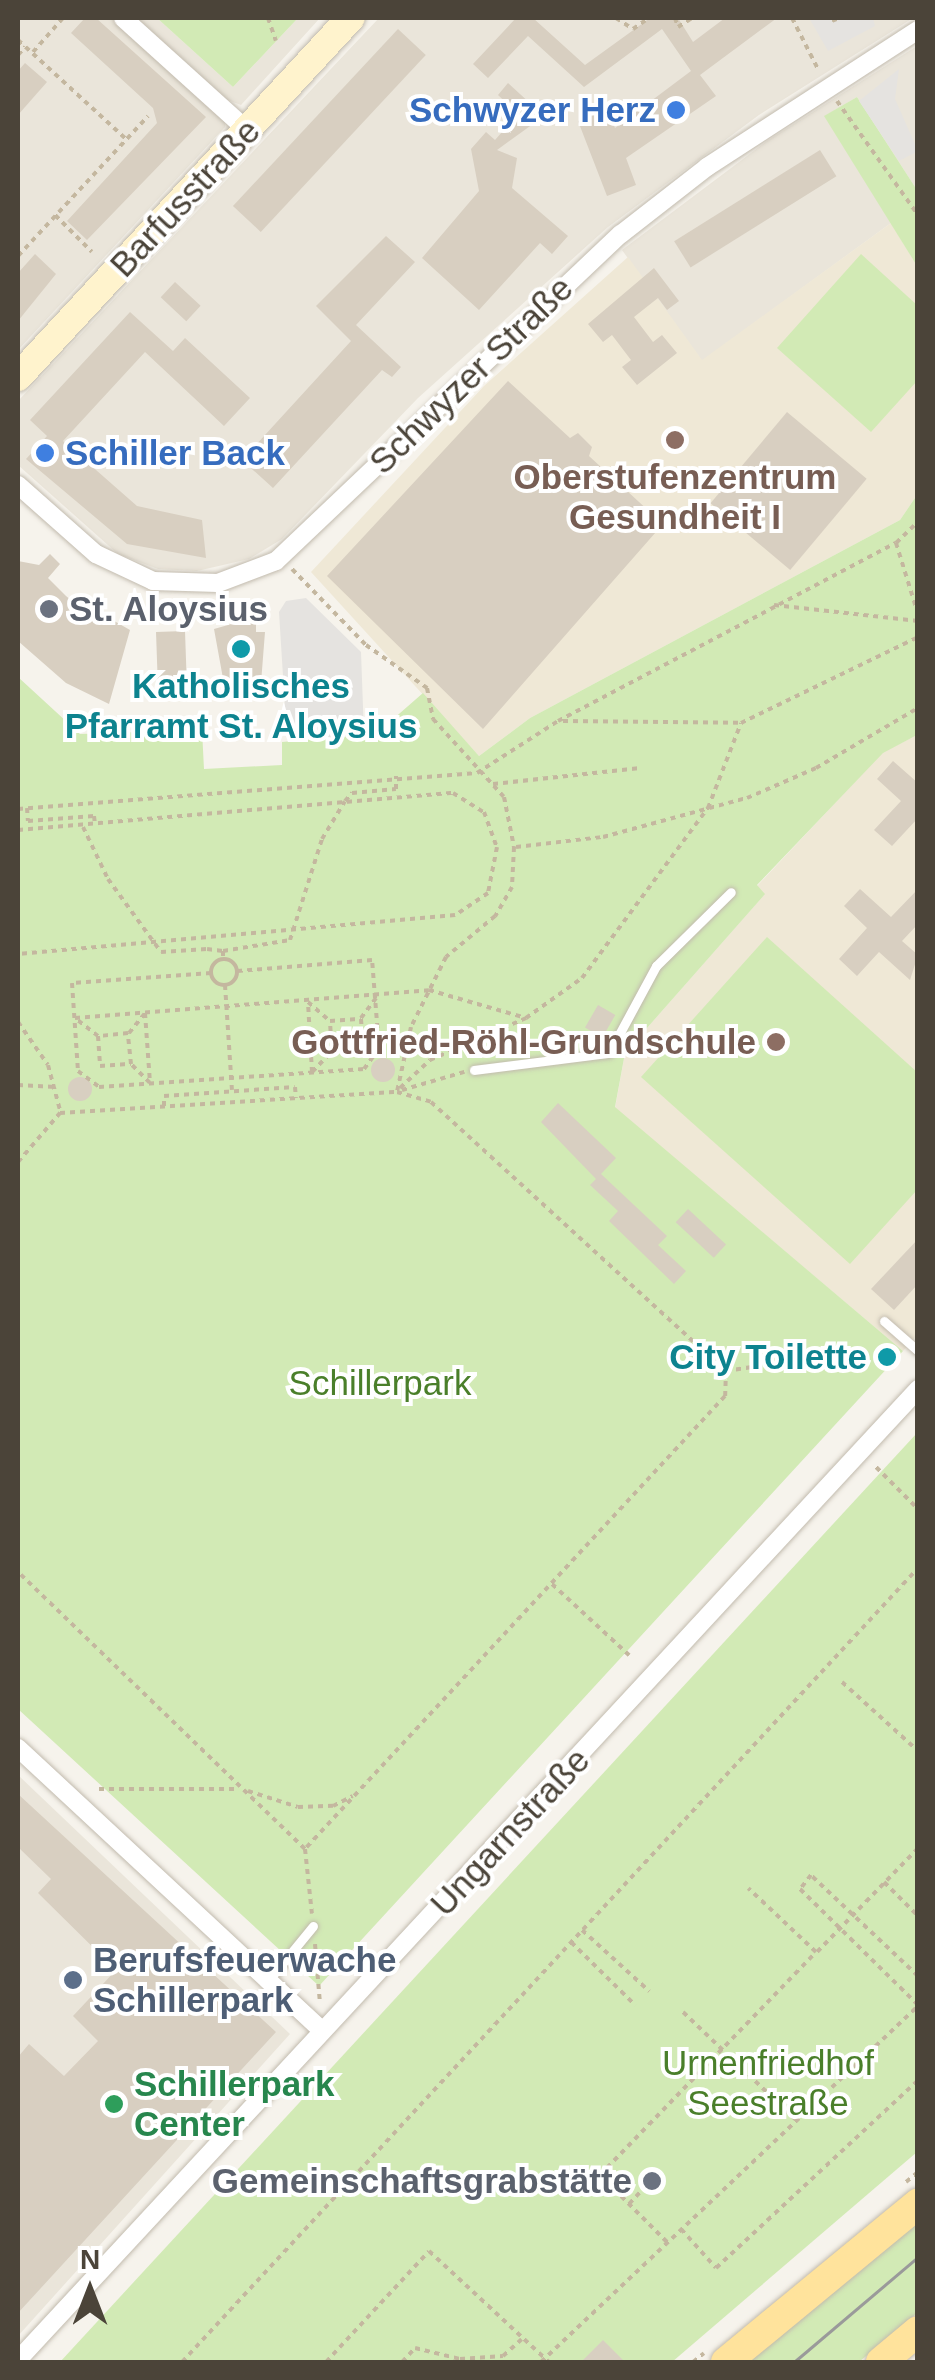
<!DOCTYPE html>
<meta charset="utf-8">
<style>
body{margin:0}
#map{position:relative;width:935px;height:2380px;overflow:hidden;background:#f6f3ec;font-family:Arial,sans-serif}
div>[style]{position:absolute}
.residential>*{inset:0;background:#eae5da}
.education>*{inset:0;background:#efe8d6}
.green>*{inset:0;background:#d2eab5}
.parking>*{inset:0;background:#e5e3e0}
.building>*{inset:0;background:#d8cfc1;transform-origin:0 0}
.round{border-radius:50%}
.path>*{height:4px;margin-top:-2px;transform-origin:0;background:repeating-linear-gradient(90deg,#c4b79f 0 5px,transparent 0 10px)}
.path>.ring{margin:-2px;padding:0;box-sizing:content-box;background:none;border:4px solid #c4b79f;border-radius:50%}
.roads{filter:drop-shadow(0 0 2px #c2bbae) drop-shadow(0 0 2px #c2bbae)}
.service>*{height:9px;margin:-4.5px;padding:0 4.5px;transform-origin:4.5px;border-radius:4.5px;background:#fff}
.minor>*{height:18px;margin:-9px;padding:0 9px;transform-origin:9px;border-radius:9px;background:#fff}
.secondary>*{height:28px;margin:-14px;padding:0 14px;transform-origin:14px;border-radius:14px;background:#fff3cd}
.primary>*{height:30px;margin:-15px;padding:0 15px;transform-origin:15px;border-radius:15px;background:#ffe39c}
.tram>*{height:2.5px;margin:-1.25px;padding:0 1.25px;transform-origin:1.25px;border-radius:1.25px;background:#9a9a9a}
.dots>*{width:28px;height:28px;translate:-50% -50%;box-sizing:border-box;border:5px solid #fff;border-radius:50%}
span{translate:-50% -50%;white-space:nowrap;text-align:center;line-height:1.15;-webkit-text-stroke:8px #fff;paint-order:stroke}
.shop-label{font-size:35px;color:#366cbe;font-weight:700}
.right{translate:-100% -50%;text-align:right}
.left{translate:0 -50%;text-align:left}
.street-label{font-size:35px;color:#4b4439}
.education-label{font-size:35px;color:#785e54;font-weight:700}
.worship-label{font-size:35px;color:#5b616d;font-weight:700}
.culture-label{font-size:35px;color:#0d838f;font-weight:700}
.park-label{font-size:35px;color:#4a7f2a}
.service-label{font-size:35px;color:#4e5e75;font-weight:700}
.leisure-label{font-size:35px;color:#27864d;font-weight:700}
.frame{position:absolute;inset:0;border:20px solid #4b4439;pointer-events:none}
.north{position:absolute;left:40px;top:2240px;width:100px;height:100px;-webkit-text-stroke:8px #fff;paint-order:stroke;rotate:0deg;font-size:28px;font-weight:700;line-height:40px;text-align:center;color:#4b4439}
.north::after{content:'';display:block;margin:auto;width:35px;height:45px;background:#4b4439;clip-path:polygon(50% 0,100% 100%,50% 72%,0 100%)}
</style>
<div id="map">
<div class="residential">
<div style="clip-path:polygon(18px 18px,157px 18px,233px 87px,298px 18px,320px 18px,241px 105px,225px 99px,225px 127px,18px 350px)"></div>
<div style="clip-path:polygon(379px 18px,913px 18px,759px 115px,608px 227px,418px 398px,282px 539px,249px 559px,197px 571px,158px 569px,118px 554px,18px 465px,18px 401px)"></div>
<div style="clip-path:polygon(917px 46px,917px 190px,857px 97px,825px 116px,891px 223px,702px 361px,622px 250px,767px 141px)"></div>
<div style="clip-path:polygon(18px 1775px,290px 2034px,18px 2336px)"></div>
</div>
<div class="education">
<div style="clip-path:polygon(891px 223px,917px 266px,917px 495px,900px 520px,530px 718px,479px 756px,311px 572px,484px 386px,628px 257px,702px 360px)"></div>
<div style="clip-path:polygon(917px 735px,917px 1335px,903px 1351px,615px 1108px,625px 1053px,764px 895px,757px 886px,883px 752px)"></div>
</div>
<div class="green">
<div style="clip-path:polygon(157px 18px,298px 18px,233px 87px)"></div>
<div style="clip-path:polygon(857px 97px,917px 190px,917px 266px,824px 116px)"></div>
<div style="clip-path:polygon(861px 254px,917px 305px,917px 381px,871px 432px,777px 348px)"></div>
<div style="clip-path:polygon(917px 495px,917px 735px,883px 753px,757px 885px,765px 894px,625px 1053px,615px 1107px,903px 1351px,319px 1986px,18px 1709px,18px 677px,80px 734px,202px 730px,204px 769px,282px 765px,282px 742px,376px 734px,423px 693px,479px 756px,530px 718px,900px 520px)"></div>
<div style="clip-path:polygon(767px 937px,917px 1072px,917px 1190px,850px 1264px,641px 1077px)"></div>
<div style="clip-path:polygon(917px 1433px,917px 2152px,672px 2362px,60px 2362px)"></div>
<div style="clip-path:polygon(917px 2216px,917px 2313px,859px 2362px,748px 2362px)"></div>
</div>
<div class="parking">
<div style="clip-path:polygon(809px 18px,873px 18px,875px 26px,828px 51px)"></div>
<div style="clip-path:polygon(899px 69px,895px 99px,918px 151px,899px 161px,859px 101px)"></div>
<div style="clip-path:polygon(306px 598px,361px 652px,364px 735px,287px 740px,279px 612px,286px 601px)"></div>
</div>
<div class="building">
<div style="clip-path:polygon(85px 18px,96px 18px,206px 117px,87px 240px,67px 221px,157px 123px,153px 108px,71px 33px)"></div>
<div style="clip-path:polygon(516px 18px,533px 18px,585px 65px,650px 18px,678px 18px,693px 42px,725px 18px,777px 18px,700px 75px,716px 96px,626px 158px,636px 185px,607px 196px,578px 121px,608px 110px,615px 128px,691px 71px,662px 29px,584px 87px,528px 36px,488px 78px,473px 64px)"></div>
<div style="left:398px;top:29px;width:38px;height:242px;rotate:43deg"></div>
<div style="clip-path:polygon(25px 63px,47px 82px,18px 115px,18px 71px)"></div>
<div style="clip-path:polygon(508px 83px,544px 116px,497px 150px,517px 158px,512px 188px,568px 236px,552px 254px,540px 243px,479px 310px,422px 258px,479px 191px,471px 149px,486px 132px,495px 140px,518px 114px,498px 95px)"></div>
<div style="left:820px;top:150px;width:31px;height:172px;rotate:58deg"></div>
<div style="clip-path:polygon(386px 236px,415px 262px,356px 325px,401px 367px,392px 377px,382px 370px,273px 488px,242px 460px,351px 341px,316px 306px)"></div>
<div style="clip-path:polygon(35px 254px,56px 274px,18px 321px,18px 273px)"></div>
<div style="clip-path:polygon(654px 268px,679px 301px,667px 310px,658px 298px,634px 317px,653px 342px,662px 335px,677px 353px,637px 385px,622px 367px,631px 360px,612px 335px,603px 342px,588px 324px)"></div>
<div style="left:175px;top:282px;width:35px;height:21px;rotate:43deg"></div>
<div style="clip-path:polygon(130px 312px,173px 351px,185px 338px,250px 398px,224px 426px,145px 352px,63px 441px,137px 506px,202px 520px,206px 558px,127px 544px,26px 459px,47px 436px,30px 420px)"></div>
<div style="clip-path:polygon(508px 381px,570px 438px,578px 433px,592px 447px,589px 456px,663px 524px,483px 729px,327px 576px)"></div>
<div style="left:787px;top:412px;width:104px;height:119px;rotate:40deg"></div>
<div style="clip-path:polygon(50px 554px,60px 564px,48px 578px,66px 596px,95px 620px,102px 614px,130px 630px,109px 704px,66px 683px,18px 641px,18px 561px,39px 565px)"></div>
<div style="clip-path:polygon(256px 617px,256px 632px,265px 632px,261px 683px,224px 684px,214px 629px)"></div>
<div style="left:185px;top:631px;width:59px;height:29px;rotate:88deg"></div>
<div style="clip-path:polygon(893px 761px,918px 783px,918px 818px,892px 846px,874px 830px,901px 801px,877px 779px)"></div>
<div style="clip-path:polygon(860px 889px,891px 917px,918px 889px,918px 924px,902px 941px,918px 955px,910px 980px,879px 952px,857px 976px,839px 959px,867px 928px,844px 906px)"></div>
<div style="left:598px;top:1005px;width:20px;height:26px;rotate:30deg"></div>
<div class="round" style="left:371px;top:1058px;width:24px;height:24px"></div>
<div class="round" style="left:68px;top:1077px;width:24px;height:24px"></div>
<div style="clip-path:polygon(558px 1103px,616px 1158px,601px 1174px,667px 1236px,658px 1245px,686px 1271px,674px 1284px,609px 1221px,618px 1211px,590px 1185px,596px 1179px,541px 1122px)"></div>
<div style="left:688px;top:1209px;width:52px;height:18px;rotate:43deg"></div>
<div style="clip-path:polygon(918px 1239px,918px 1284px,894px 1310px,871px 1289px)"></div>
<div style="clip-path:polygon(18px 1794px,276px 2032px,18px 2313px,18px 2057px,29px 2044px,64px 2076px,98px 2041px,73px 2016px,116px 1970px,38px 1893px,51px 1879px,18px 1847px)"></div>
<div style="clip-path:polygon(603px 2340px,625px 2362px,581px 2362px)"></div>
</div>
<div class="path">
<div style="left:268px;top:18px;width:24px;rotate:71deg"></div>
<div style="left:616px;top:18px;width:20px;rotate:33deg"></div>
<div style="left:633px;top:29px;width:19px;rotate:-35deg"></div>
<div style="left:675px;top:18px;width:9px;rotate:72deg"></div>
<div style="left:678px;top:27px;width:17px;rotate:-33deg"></div>
<div style="left:792px;top:18px;width:57px;rotate:63deg"></div>
<div style="left:832px;top:21px;width:8px;rotate:-23deg"></div>
<div style="left:18px;top:40px;width:145px;rotate:42.5deg"></div>
<div style="left:33px;top:52px;width:45px;rotate:-48.6deg"></div>
<div style="left:18px;top:55px;width:11px;rotate:-49deg"></div>
<div style="left:837px;top:101px;width:140px;rotate:54.6deg"></div>
<div style="left:55px;top:215px;width:52px;rotate:45deg"></div>
<div style="left:18px;top:256px;width:191px;rotate:-47.1deg"></div>
<div style="left:896px;top:543px;width:74px;rotate:72.8deg"></div>
<div style="left:292px;top:569px;width:106px;rotate:45.8deg"></div>
<div style="left:366px;top:645px;width:75px;rotate:35.2deg"></div>
<div style="left:427px;top:688px;width:32px;rotate:79deg"></div>
<div style="left:433px;top:719px;width:105px;rotate:47.7deg"></div>
<div style="left:504px;top:797px;width:51px;rotate:78.7deg"></div>
<div style="left:514px;top:847px;width:40px;rotate:92.9deg"></div>
<div style="left:512px;top:887px;width:34px;rotate:120deg"></div>
<div style="left:495px;top:916px;width:64px;rotate:140.1deg"></div>
<div style="left:446px;top:957px;width:78px;rotate:116.6deg"></div>
<div style="left:411px;top:1027px;width:66px;rotate:102.2deg"></div>
<div style="left:774px;top:605px;width:145px;rotate:6.3deg"></div>
<div style="left:563px;top:721px;width:178px;rotate:0.6deg"></div>
<div style="left:741px;top:723px;width:197px;rotate:-25.9deg"></div>
<div style="left:493px;top:784px;width:148px;rotate:-6.2deg"></div>
<div style="left:27px;top:808px;width:13px;rotate:86deg"></div>
<div style="left:28px;top:821px;width:66px;rotate:-4.3deg"></div>
<div style="left:94px;top:816px;width:8px;rotate:83deg"></div>
<div style="left:18px;top:809px;width:460px;rotate:-4.5deg"></div>
<div style="left:477px;top:773px;width:96px;rotate:-32.7deg"></div>
<div style="left:558px;top:721px;width:382px;rotate:-27.8deg"></div>
<div style="left:896px;top:543px;width:30px;rotate:-44deg"></div>
<div style="left:83px;top:827px;width:58px;rotate:64.3deg"></div>
<div style="left:108px;top:879px;width:90px;rotate:54deg"></div>
<div style="left:161px;top:952px;width:46px;rotate:-3.7deg"></div>
<div style="left:207px;top:949px;width:16px;rotate:7deg"></div>
<div style="left:223px;top:951px;width:8px;rotate:90deg"></div>
<div style="left:18px;top:830px;width:437px;rotate:-4.9deg"></div>
<div style="left:453px;top:793px;width:36px;rotate:32deg"></div>
<div style="left:484px;top:812px;width:37px;rotate:70deg"></div>
<div style="left:497px;top:847px;width:47px;rotate:101.1deg"></div>
<div style="left:488px;top:893px;width:40px;rotate:146deg"></div>
<div style="left:455px;top:915px;width:439px;rotate:174.9deg"></div>
<div style="left:516px;top:847px;width:88px;rotate:-6.6deg"></div>
<div style="left:603px;top:837px;width:149px;rotate:-15.2deg"></div>
<div style="left:747px;top:798px;width:75px;rotate:-23.5deg"></div>
<div style="left:816px;top:768px;width:118px;rotate:-30.5deg"></div>
<div style="left:223px;top:951px;width:68px;rotate:-9.3deg"></div>
<div style="left:290px;top:940px;width:106px;rotate:-72.4deg"></div>
<div style="left:322px;top:839px;width:44px;rotate:-58.8deg"></div>
<div style="left:345px;top:801px;width:11px;rotate:-49deg"></div>
<div style="left:352px;top:793px;width:44px;rotate:-5.2deg"></div>
<div style="left:396px;top:789px;width:13px;rotate:-90deg"></div>
<div class="ring" style="left:211px;top:959px;width:22px;height:22px"></div>
<div style="left:211px;top:973px;width:139px;rotate:175.9deg"></div>
<div style="left:72px;top:983px;width:88px;rotate:86.1deg"></div>
<div style="left:78px;top:1071px;width:26px;rotate:37deg"></div>
<div style="left:99px;top:1087px;width:266px;rotate:-3.9deg"></div>
<div style="left:364px;top:1069px;width:26px;rotate:-54deg"></div>
<div style="left:379px;top:1048px;width:88px;rotate:-94.5deg"></div>
<div style="left:372px;top:960px;width:135px;rotate:175.3deg"></div>
<div style="left:225px;top:985px;width:105px;rotate:86.2deg"></div>
<div style="left:145px;top:1013px;width:70px;rotate:85.9deg"></div>
<div style="left:361px;top:1018px;width:25px;rotate:-53deg"></div>
<div style="left:18px;top:1022px;width:52px;rotate:55.1deg"></div>
<div style="left:48px;top:1065px;width:47px;rotate:75.1deg"></div>
<div style="left:129px;top:1033px;width:26px;rotate:-51deg"></div>
<div style="left:98px;top:1036px;width:30px;rotate:86deg"></div>
<div style="left:100px;top:1066px;width:31px;rotate:-4deg"></div>
<div style="left:131px;top:1064px;width:31px;rotate:-96deg"></div>
<div style="left:128px;top:1033px;width:30px;rotate:174deg"></div>
<div style="left:98px;top:1036px;width:29px;rotate:-142deg"></div>
<div style="left:75px;top:1018px;width:355px;rotate:-4.5deg"></div>
<div style="left:429px;top:990px;width:101px;rotate:16.1deg"></div>
<div style="left:132px;top:1065px;width:25px;rotate:45deg"></div>
<div style="left:312px;top:1072px;width:70px;rotate:-93.3deg"></div>
<div style="left:308px;top:1002px;width:29px;rotate:41deg"></div>
<div style="left:330px;top:1021px;width:31px;rotate:-4deg"></div>
<div style="left:361px;top:1019px;width:30px;rotate:86deg"></div>
<div style="left:363px;top:1049px;width:31px;rotate:176deg"></div>
<div style="left:332px;top:1051px;width:30px;rotate:-94deg"></div>
<div style="left:312px;top:1072px;width:29px;rotate:-46deg"></div>
<div style="left:18px;top:1085px;width:38px;rotate:3deg"></div>
<div style="left:400px;top:1088px;width:41px;rotate:-43deg"></div>
<div style="left:430px;top:1060px;width:105px;rotate:-23.6deg"></div>
<div style="left:526px;top:1018px;width:69px;rotate:-35.5deg"></div>
<div style="left:582px;top:978px;width:212px;rotate:-53.5deg"></div>
<div style="left:708px;top:808px;width:91px;rotate:-68.8deg"></div>
<div style="left:402px;top:1090px;width:65px;rotate:-16.2deg"></div>
<div style="left:164px;top:1106px;width:10px;rotate:-90deg"></div>
<div style="left:164px;top:1096px;width:131px;rotate:-3.9deg"></div>
<div style="left:295px;top:1087px;width:11px;rotate:85deg"></div>
<div style="left:18px;top:1162px;width:65px;rotate:-49.4deg"></div>
<div style="left:60px;top:1113px;width:338px;rotate:-3.6deg"></div>
<div style="left:397px;top:1092px;width:35px;rotate:16deg"></div>
<div style="left:431px;top:1102px;width:399px;rotate:42.4deg"></div>
<div style="left:726px;top:1371px;width:25px;rotate:92deg"></div>
<div style="left:725px;top:1396px;width:618px;rotate:132.84deg"></div>
<div style="left:305px;top:1849px;width:399px;rotate:-136deg"></div>
<div style="left:726px;top:1371px;width:117px;rotate:-8.8deg"></div>
<div style="left:876px;top:1467px;width:59px;rotate:45deg"></div>
<div style="left:552px;top:1584px;width:105px;rotate:42.7deg"></div>
<div style="left:842px;top:1682px;width:103px;rotate:42.2deg"></div>
<div style="left:99px;top:1789px;width:140px"></div>
<div style="left:248px;top:1791px;width:52px;rotate:17.7deg"></div>
<div style="left:298px;top:1807px;width:35px;rotate:-2deg"></div>
<div style="left:333px;top:1806px;width:22px;rotate:-27deg"></div>
<div style="left:305px;top:1849px;width:65px;rotate:83.9deg"></div>
<div style="left:884px;top:1882px;width:48px;rotate:45deg"></div>
<div style="left:582px;top:1930px;width:91px;rotate:42.3deg"></div>
<div style="left:571px;top:1942px;width:90px;rotate:44.5deg"></div>
<div style="left:315px;top:1944px;width:60px;rotate:85.2deg"></div>
<div style="left:817px;top:1952px;width:145px;rotate:-45.8deg"></div>
<div style="left:918px;top:1976px;width:147px;rotate:-136.7deg"></div>
<div style="left:811px;top:1875px;width:18px;rotate:128deg"></div>
<div style="left:800px;top:1889px;width:165px;rotate:44.5deg"></div>
<div style="left:683px;top:2012px;width:155px;rotate:43.7deg"></div>
<div style="left:906px;top:2182px;width:16px;rotate:-40deg"></div>
<div style="left:629px;top:2204px;width:34px;rotate:-47deg"></div>
<div style="left:681px;top:2229px;width:52px;rotate:48.1deg"></div>
<div style="left:716px;top:2268px;width:276px;rotate:-42.9deg"></div>
<div style="left:667px;top:2242px;width:95px;rotate:-135deg"></div>
<div style="left:600px;top:2175px;width:310px;rotate:-45.9deg"></div>
<div style="left:816px;top:1952px;width:93px;rotate:-136.7deg"></div>
<div style="left:182px;top:2362px;width:1083px;rotate:-47.17deg"></div>
<div style="left:326px;top:2362px;width:151px;rotate:-47.1deg"></div>
<div style="left:429px;top:2251px;width:163px;rotate:42.8deg"></div>
<div style="left:402px;top:2362px;width:19px;rotate:-47deg"></div>
<div style="left:415px;top:2348px;width:46px;rotate:13.7deg"></div>
<div style="left:460px;top:2359px;width:43px;rotate:-4deg"></div>
<div style="left:503px;top:2356px;width:25px;rotate:-42deg"></div>
<div style="left:541px;top:2362px;width:519px;rotate:-43.36deg"></div>
<div style="left:693px;top:2362px;width:14px;rotate:-39deg"></div>
</div>
<div class="roads">
<div class="service">
<div style="left:474px;top:1070px;width:136px;rotate:-7.2deg"></div>
<div style="left:609px;top:1053px;width:99px;rotate:-61.6deg"></div>
<div style="left:656px;top:966px;width:105px;rotate:-44.6deg"></div>
<div style="left:884px;top:1321px;width:45px;rotate:41.4deg"></div>
<div style="left:268px;top:1981px;width:71px;rotate:-50.7deg"></div>
</div>
<div class="minor">
<div style="left:123px;top:18px;width:167px;rotate:42.1deg"></div>
<div style="left:18px;top:485px;width:104px;rotate:41.5deg"></div>
<div style="left:96px;top:554px;width:63px;rotate:25.3deg"></div>
<div style="left:153px;top:581px;width:65px;rotate:1.8deg"></div>
<div style="left:218px;top:583px;width:62px;rotate:-20.8deg"></div>
<div style="left:276px;top:561px;width:475px;rotate:-43.5deg"></div>
<div style="left:621px;top:234px;width:109px;rotate:-37.9deg"></div>
<div style="left:707px;top:167px;width:252px;rotate:-33deg"></div>
<div style="left:18px;top:1748px;width:414px;rotate:42.9deg"></div>
<div style="left:18px;top:2360px;width:1324px;rotate:-47.17deg"></div>
</div>
<div class="secondary">
<div style="left:18px;top:377px;width:490px;rotate:-47.2deg"></div>
</div>
<div class="primary">
<div style="left:726px;top:2362px;width:249px;rotate:-39.5deg"></div>
<div style="left:881px;top:2362px;width:48px;rotate:-40deg"></div>
</div>
</div>
<div class="tram">
<div style="left:794px;top:2362px;width:162px;rotate:-40.3deg"></div>
</div>
<div class="dots">
<div style="left:676px;top:110px;background:#3f7fe0"></div>
<div style="left:675px;top:440px;background:#8d6e63"></div>
<div style="left:45px;top:453px;background:#3f7fe0"></div>
<div style="left:49px;top:609px;background:#6b7280"></div>
<div style="left:241px;top:649px;background:#0f9aa8"></div>
<div style="left:776px;top:1042px;background:#8d6e63"></div>
<div style="left:887px;top:1357px;background:#0f9aa8"></div>
<div style="left:73px;top:1980px;background:#5c6f8a"></div>
<div style="left:114px;top:2104px;background:#2e9e5b"></div>
<div style="left:652px;top:2181px;background:#6b7280"></div>
</div>
<div class="shop-label">
<span class="right" style="left:656px;top:110px">Schwyzer Herz</span>
<span class="left" style="left:65px;top:453px">Schiller Back</span>
</div>
<div class="street-label">
<span style="left:185px;top:198px;rotate:-47deg">Barfusstraße</span>
<span style="left:471px;top:375px;rotate:-44deg">Schwyzer Straße</span>
<span style="left:510px;top:1832px;rotate:-47deg">Ungarnstraße</span>
</div>
<div class="education-label">
<span style="left:675px;top:497px">Oberstufenzentrum<br>Gesundheit I</span>
<span class="right" style="left:756px;top:1042px">Gottfried-Röhl-Grundschule</span>
</div>
<div class="worship-label">
<span class="left" style="left:69px;top:609px">St. Aloysius</span>
<span class="right" style="left:632px;top:2181px">Gemeinschaftsgrabstätte</span>
</div>
<div class="culture-label">
<span style="left:241px;top:706px">Katholisches<br>Pfarramt St. Aloysius</span>
<span class="right" style="left:867px;top:1357px">City Toilette</span>
</div>
<div class="park-label">
<span style="left:380px;top:1383px">Schillerpark</span>
<span style="left:768px;top:2083px">Urnenfriedhof<br>Seestraße</span>
</div>
<div class="service-label">
<span class="left" style="left:93px;top:1980px">Berufsfeuerwache<br>Schillerpark</span>
</div>
<div class="leisure-label">
<span class="left" style="left:134px;top:2104px">Schillerpark<br>Center</span>
</div>
<div class="frame"></div>
<div class="north">N</div>
</div>
